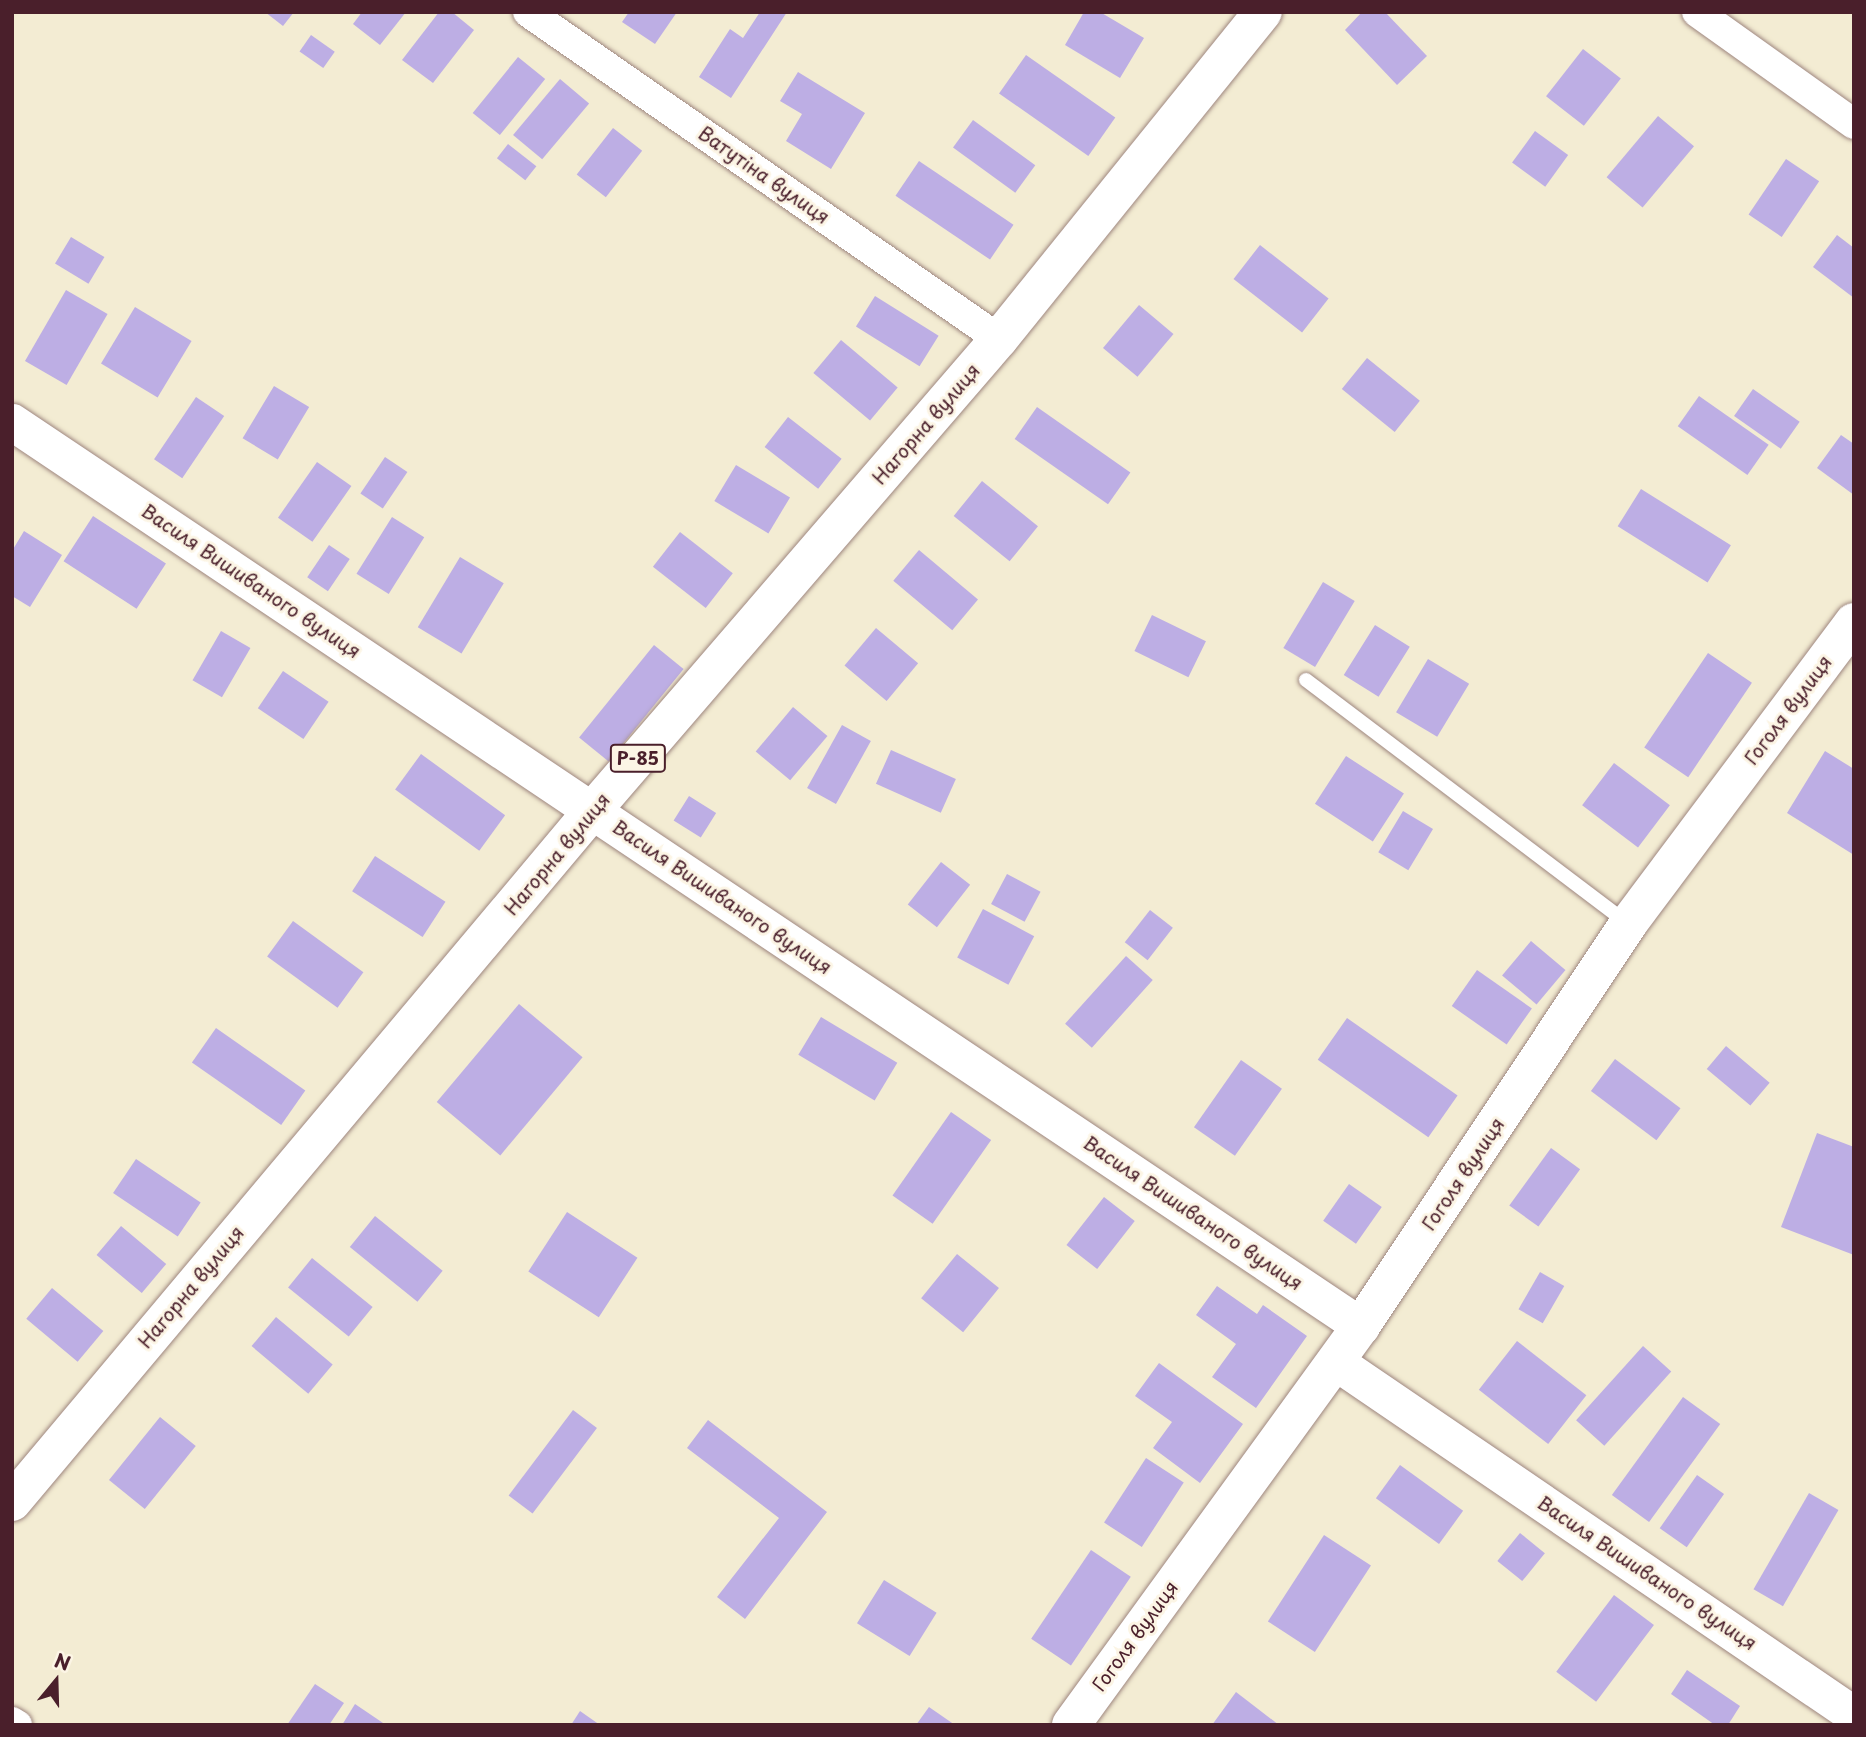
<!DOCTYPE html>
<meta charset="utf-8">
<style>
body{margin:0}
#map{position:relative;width:1866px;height:1737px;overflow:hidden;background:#f3ecd3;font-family:"Playpen Sans",sans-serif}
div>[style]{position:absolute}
.building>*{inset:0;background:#bdaee4;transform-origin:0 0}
.roads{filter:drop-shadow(0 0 2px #9e867f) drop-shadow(0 0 2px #9e867f)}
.service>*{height:14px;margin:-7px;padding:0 7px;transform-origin:7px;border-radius:7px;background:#fff}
.minor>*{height:30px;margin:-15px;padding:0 15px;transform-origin:15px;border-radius:15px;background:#fff}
.tertiary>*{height:37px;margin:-18.5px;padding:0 18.5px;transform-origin:18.5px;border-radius:18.5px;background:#fff}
.secondary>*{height:38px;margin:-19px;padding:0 19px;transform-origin:19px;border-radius:19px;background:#fff}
.primary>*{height:38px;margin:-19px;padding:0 19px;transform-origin:19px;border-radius:19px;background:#fff}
span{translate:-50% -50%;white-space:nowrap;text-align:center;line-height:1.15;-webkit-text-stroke:6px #fcf5e5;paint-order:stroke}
.shield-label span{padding:2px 5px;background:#fcf5e5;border:2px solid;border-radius:5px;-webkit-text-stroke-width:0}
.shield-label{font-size:18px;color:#4a1f2b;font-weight:700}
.street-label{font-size:19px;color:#4a1f2b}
.frame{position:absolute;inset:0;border:14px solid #4a1f2b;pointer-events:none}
.north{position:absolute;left:21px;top:1646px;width:70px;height:70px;-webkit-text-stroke:5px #fcf5e5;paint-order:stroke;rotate:19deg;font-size:19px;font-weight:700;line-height:28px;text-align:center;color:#4a1f2b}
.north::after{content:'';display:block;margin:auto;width:24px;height:32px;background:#4a1f2b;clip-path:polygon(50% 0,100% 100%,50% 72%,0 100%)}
</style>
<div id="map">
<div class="building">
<div style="clip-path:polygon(265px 12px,294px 12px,283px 26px)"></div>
<div style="clip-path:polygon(362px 12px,406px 12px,380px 45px,353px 24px)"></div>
<div style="clip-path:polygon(439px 12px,452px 12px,474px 30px,433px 83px,402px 60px)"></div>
<div style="clip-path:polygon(629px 12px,677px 12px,655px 44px,622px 22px)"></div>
<div style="clip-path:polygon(760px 12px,787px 12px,731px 98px,699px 77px,730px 29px,743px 38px)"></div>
<div style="clip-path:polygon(1084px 12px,1100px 12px,1144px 38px,1120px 78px,1065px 45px)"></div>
<div style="clip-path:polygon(1362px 12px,1385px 12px,1427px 56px,1397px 85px,1345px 30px)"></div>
<div style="left:311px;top:35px;width:29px;height:20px;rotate:35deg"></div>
<div style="left:1583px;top:49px;width:48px;height:60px;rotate:38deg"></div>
<div style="left:1026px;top:55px;width:109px;height:47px;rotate:35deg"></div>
<div style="left:518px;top:57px;width:35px;height:72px;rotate:39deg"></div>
<div style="clip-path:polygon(798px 72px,865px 113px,831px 169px,786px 141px,802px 114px,780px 101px)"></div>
<div style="left:560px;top:79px;width:38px;height:73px;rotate:40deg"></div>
<div style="left:1658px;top:116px;width:47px;height:80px;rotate:40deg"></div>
<div style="left:973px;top:120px;width:77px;height:34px;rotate:36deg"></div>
<div style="left:613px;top:128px;width:37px;height:59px;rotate:38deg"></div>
<div style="left:1535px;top:131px;width:41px;height:39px;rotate:36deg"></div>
<div style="left:508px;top:144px;width:36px;height:18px;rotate:38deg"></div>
<div style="left:1786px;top:159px;width:40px;height:67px;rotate:34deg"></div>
<div style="left:919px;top:161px;width:114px;height:42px;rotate:34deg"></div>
<div style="clip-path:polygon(1837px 235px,1854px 248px,1854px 298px,1813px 267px)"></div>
<div style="left:71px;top:237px;width:39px;height:31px;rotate:31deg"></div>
<div style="left:1260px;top:245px;width:87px;height:43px;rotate:38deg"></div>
<div style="left:66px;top:290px;width:48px;height:82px;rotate:30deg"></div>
<div style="left:875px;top:296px;width:75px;height:36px;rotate:32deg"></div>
<div style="left:1139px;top:305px;width:45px;height:56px;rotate:40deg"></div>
<div style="left:135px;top:307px;width:66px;height:66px;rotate:31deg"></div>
<div style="left:841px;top:340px;width:74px;height:43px;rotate:40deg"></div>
<div style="left:1367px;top:358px;width:68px;height:40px;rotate:39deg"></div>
<div style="left:274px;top:386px;width:41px;height:61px;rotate:31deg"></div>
<div style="left:1753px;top:389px;width:57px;height:33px;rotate:35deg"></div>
<div style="left:1699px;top:396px;width:85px;height:37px;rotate:35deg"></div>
<div style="left:196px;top:397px;width:34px;height:75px;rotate:34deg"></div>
<div style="left:1037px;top:407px;width:114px;height:39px;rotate:35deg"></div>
<div style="left:788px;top:417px;width:68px;height:38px;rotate:38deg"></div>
<div style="clip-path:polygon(1841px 435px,1854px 444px,1854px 495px,1817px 468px)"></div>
<div style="left:385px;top:457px;width:27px;height:44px;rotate:34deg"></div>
<div style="left:317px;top:462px;width:42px;height:68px;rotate:35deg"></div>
<div style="left:736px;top:465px;width:63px;height:42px;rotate:31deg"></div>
<div style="left:982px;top:481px;width:72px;height:45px;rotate:39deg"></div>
<div style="left:1641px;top:489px;width:106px;height:44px;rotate:32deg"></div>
<div style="left:93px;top:516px;width:87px;height:54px;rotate:33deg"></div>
<div style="left:392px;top:517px;width:38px;height:67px;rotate:32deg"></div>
<div style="clip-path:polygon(24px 531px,62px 555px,30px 607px,12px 596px,12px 551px)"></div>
<div style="left:680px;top:532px;width:67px;height:44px;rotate:38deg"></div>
<div style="left:329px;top:545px;width:25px;height:39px;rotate:34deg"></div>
<div style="left:919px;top:550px;width:77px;height:40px;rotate:40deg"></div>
<div style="left:460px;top:557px;width:51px;height:82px;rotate:31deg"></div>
<div style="left:1323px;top:582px;width:37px;height:77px;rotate:31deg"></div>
<div style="left:1152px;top:615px;width:60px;height:40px;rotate:26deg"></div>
<div style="left:1375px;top:625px;width:41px;height:59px;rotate:32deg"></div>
<div style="left:876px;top:628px;width:55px;height:49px;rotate:40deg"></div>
<div style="left:221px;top:631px;width:34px;height:57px;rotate:30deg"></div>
<div style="left:654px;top:645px;width:38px;height:119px;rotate:39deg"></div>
<div style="left:1708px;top:653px;width:53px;height:114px;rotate:34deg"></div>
<div style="left:1428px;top:659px;width:48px;height:62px;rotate:31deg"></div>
<div style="left:283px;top:671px;width:55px;height:45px;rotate:34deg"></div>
<div style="left:793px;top:707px;width:45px;height:58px;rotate:40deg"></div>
<div style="left:842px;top:725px;width:33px;height:72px;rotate:29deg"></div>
<div style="left:891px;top:750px;width:71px;height:37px;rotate:24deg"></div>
<div style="clip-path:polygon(1825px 751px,1854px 769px,1854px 855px,1787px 813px)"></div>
<div style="left:421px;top:754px;width:104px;height:44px;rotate:36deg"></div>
<div style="left:1346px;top:756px;width:69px;height:57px;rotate:33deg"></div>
<div style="left:1614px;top:763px;width:70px;height:53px;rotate:37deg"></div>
<div style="left:689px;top:796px;width:32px;height:29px;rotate:32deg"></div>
<div style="left:1403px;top:811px;width:35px;height:48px;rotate:31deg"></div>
<div style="left:375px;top:856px;width:84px;height:42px;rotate:33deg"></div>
<div style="left:941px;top:862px;width:37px;height:54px;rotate:38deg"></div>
<div style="left:1007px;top:874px;width:38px;height:34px;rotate:28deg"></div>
<div style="left:983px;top:909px;width:58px;height:55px;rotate:28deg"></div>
<div style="left:1150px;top:910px;width:29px;height:41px;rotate:38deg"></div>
<div style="left:293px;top:921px;width:87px;height:44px;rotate:36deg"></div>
<div style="left:1531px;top:941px;width:45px;height:45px;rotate:40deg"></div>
<div style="left:1126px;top:956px;width:36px;height:91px;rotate:42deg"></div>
<div style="left:1477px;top:970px;width:67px;height:44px;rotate:35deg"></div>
<div style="left:519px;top:1004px;width:83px;height:128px;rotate:40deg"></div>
<div style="left:821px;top:1017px;width:89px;height:44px;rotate:31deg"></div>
<div style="left:1347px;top:1018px;width:135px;height:51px;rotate:35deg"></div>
<div style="left:216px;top:1028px;width:109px;height:42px;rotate:35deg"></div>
<div style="left:1726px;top:1046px;width:57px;height:30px;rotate:40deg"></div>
<div style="left:1615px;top:1059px;width:82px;height:40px;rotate:37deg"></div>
<div style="left:1241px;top:1060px;width:50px;height:82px;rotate:35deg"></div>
<div style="left:951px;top:1112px;width:49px;height:102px;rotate:35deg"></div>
<div style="clip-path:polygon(1817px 1133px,1854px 1147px,1854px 1255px,1781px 1227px)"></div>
<div style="left:1551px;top:1148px;width:36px;height:71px;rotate:36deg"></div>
<div style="left:136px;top:1159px;width:78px;height:41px;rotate:34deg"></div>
<div style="left:1349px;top:1184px;width:40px;height:45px;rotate:35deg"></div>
<div style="left:1104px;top:1197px;width:39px;height:61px;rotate:38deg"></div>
<div style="left:567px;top:1212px;width:84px;height:71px;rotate:33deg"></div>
<div style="left:375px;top:1216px;width:87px;height:40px;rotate:39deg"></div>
<div style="left:121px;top:1226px;width:59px;height:38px;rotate:40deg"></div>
<div style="left:957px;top:1254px;width:54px;height:57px;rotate:39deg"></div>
<div style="left:312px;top:1258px;width:78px;height:38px;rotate:39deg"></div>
<div style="left:1540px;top:1272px;width:28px;height:43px;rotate:30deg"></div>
<div style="clip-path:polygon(1217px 1286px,1257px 1314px,1263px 1305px,1307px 1336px,1256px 1408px,1212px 1377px,1236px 1344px,1196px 1315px)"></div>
<div style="left:52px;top:1288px;width:67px;height:40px;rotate:40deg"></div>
<div style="left:276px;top:1317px;width:74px;height:38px;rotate:40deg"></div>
<div style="left:1517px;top:1341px;width:88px;height:62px;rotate:38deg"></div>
<div style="left:1643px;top:1346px;width:38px;height:100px;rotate:42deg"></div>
<div style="clip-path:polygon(1159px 1363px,1243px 1424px,1200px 1483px,1153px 1448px,1172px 1422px,1135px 1396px)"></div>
<div style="left:1683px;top:1397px;width:46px;height:121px;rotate:36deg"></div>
<div style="left:573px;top:1410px;width:30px;height:107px;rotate:37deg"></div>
<div style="left:160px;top:1417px;width:46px;height:81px;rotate:39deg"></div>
<div style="clip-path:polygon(708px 1420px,827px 1512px,745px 1619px,717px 1597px,779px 1518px,687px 1448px)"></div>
<div style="left:1146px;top:1458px;width:45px;height:77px;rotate:33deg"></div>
<div style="left:1400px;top:1465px;width:78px;height:41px;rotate:36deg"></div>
<div style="left:1697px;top:1475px;width:33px;height:65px;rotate:35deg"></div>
<div style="left:1809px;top:1493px;width:34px;height:111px;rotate:30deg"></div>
<div style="left:1520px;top:1533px;width:32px;height:36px;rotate:39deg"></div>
<div style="left:1324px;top:1535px;width:56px;height:103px;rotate:33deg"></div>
<div style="left:1091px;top:1550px;width:48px;height:107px;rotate:34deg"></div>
<div style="left:884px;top:1580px;width:62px;height:51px;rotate:32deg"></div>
<div style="left:1614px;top:1595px;width:50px;height:96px;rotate:37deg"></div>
<div style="clip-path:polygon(1687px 1670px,1740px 1706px,1728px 1725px,1715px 1725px,1671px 1694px)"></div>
<div style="clip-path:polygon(315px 1684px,344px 1703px,329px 1725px,287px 1725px)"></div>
<div style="clip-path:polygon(1236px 1692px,1279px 1725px,1212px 1725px)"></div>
<div style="clip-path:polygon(355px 1704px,386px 1725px,342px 1725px)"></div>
<div style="clip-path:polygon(929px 1707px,955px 1725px,916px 1725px)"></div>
<div style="clip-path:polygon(580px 1711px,600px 1725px,571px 1725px)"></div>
</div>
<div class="roads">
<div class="service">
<div style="left:1306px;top:680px;width:403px;rotate:37.1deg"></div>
</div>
<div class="minor">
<div style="left:528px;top:12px;width:573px;rotate:34.77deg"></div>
<div style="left:1697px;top:12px;width:193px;rotate:35.5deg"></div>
<div style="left:12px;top:1722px;width:6px;rotate:31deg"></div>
</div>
<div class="tertiary">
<div style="left:12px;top:422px;width:1624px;rotate:33.83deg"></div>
<div style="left:1336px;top:1362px;width:627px;rotate:34.27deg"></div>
</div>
<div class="secondary">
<div style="left:1071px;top:1725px;width:493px;rotate:-54deg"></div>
<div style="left:1361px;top:1326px;width:483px;rotate:-56.4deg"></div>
<div style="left:1628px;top:924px;width:377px;rotate:-53.2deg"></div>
</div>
<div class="primary">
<div style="left:12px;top:1502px;width:904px;rotate:-49.98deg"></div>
<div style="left:593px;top:810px;width:622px;rotate:-49.24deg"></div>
<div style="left:999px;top:339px;width:420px;rotate:-51.1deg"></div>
</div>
</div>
<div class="shield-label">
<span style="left:638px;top:758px">Р-85</span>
</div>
<div class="street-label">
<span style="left:764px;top:175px;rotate:35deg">Ватутіна вулиця</span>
<span style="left:926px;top:424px;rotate:-49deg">Нагорна вулиця</span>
<span style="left:251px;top:581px;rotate:34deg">Василя Вишиваного вулиця</span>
<span style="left:1788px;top:710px;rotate:-53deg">Гоголя вулиця</span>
<span style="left:557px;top:854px;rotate:-50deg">Нагорна вулиця</span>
<span style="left:722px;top:897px;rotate:34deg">Василя Вишиваного вулиця</span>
<span style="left:1463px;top:1174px;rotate:-56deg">Гоголя вулиця</span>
<span style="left:1193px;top:1213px;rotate:34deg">Василя Вишиваного вулиця</span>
<span style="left:191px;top:1287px;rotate:-50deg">Нагорна вулиця</span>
<span style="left:1647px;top:1573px;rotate:34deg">Василя Вишиваного вулиця</span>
<span style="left:1135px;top:1636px;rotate:-54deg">Гоголя вулиця</span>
</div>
<div class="frame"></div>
<div class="north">N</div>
</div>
